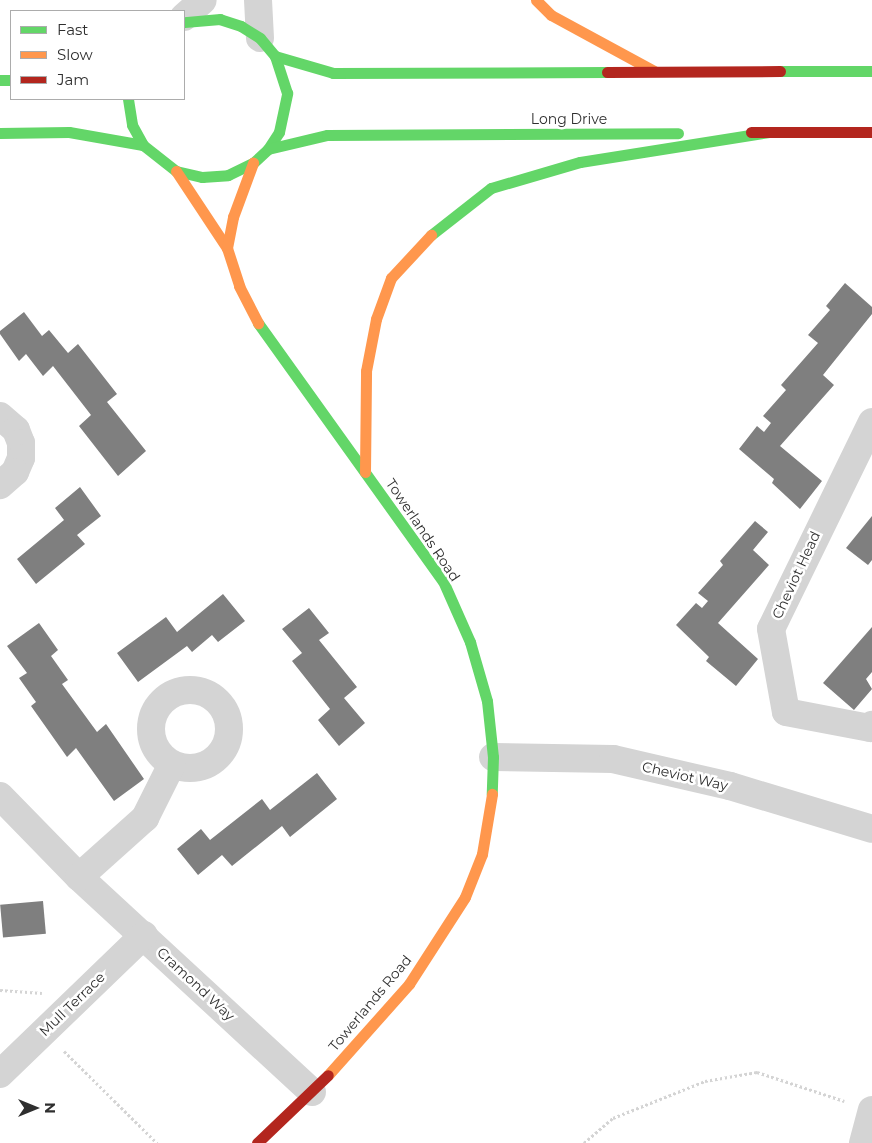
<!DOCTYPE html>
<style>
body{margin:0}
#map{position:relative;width:872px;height:1143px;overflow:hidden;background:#fff;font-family:Montserrat,sans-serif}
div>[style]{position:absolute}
.building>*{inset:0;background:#7f7f7f;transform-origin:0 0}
.path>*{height:3px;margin-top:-1.5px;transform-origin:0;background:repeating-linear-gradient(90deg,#d4d4d4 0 2.5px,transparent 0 5px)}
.street>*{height:28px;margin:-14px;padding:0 14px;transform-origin:14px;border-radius:14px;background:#d4d4d4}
.street>.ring{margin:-14px;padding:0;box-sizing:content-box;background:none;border:28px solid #d4d4d4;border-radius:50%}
.fast>*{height:11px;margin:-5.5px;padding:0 5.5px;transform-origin:5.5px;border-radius:5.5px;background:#63d668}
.slow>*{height:11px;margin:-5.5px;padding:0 5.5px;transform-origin:5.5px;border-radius:5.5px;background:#ff974d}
.jam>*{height:11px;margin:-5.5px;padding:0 5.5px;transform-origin:5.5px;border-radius:5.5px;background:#b3261e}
span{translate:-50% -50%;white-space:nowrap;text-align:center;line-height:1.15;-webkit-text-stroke:5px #fff;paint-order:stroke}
.street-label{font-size:14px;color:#2f2f2f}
.legend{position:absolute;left:10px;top:10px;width:175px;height:90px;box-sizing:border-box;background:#fff;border:1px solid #acacac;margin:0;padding:6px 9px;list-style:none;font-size:15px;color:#2f2f2f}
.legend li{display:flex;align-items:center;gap:10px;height:25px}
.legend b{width:25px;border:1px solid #acacac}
.north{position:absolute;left:10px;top:1083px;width:50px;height:50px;-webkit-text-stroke:4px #fff;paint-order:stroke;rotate:90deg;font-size:14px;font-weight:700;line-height:20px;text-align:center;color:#2f2f2f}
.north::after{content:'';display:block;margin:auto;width:18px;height:22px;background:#2f2f2f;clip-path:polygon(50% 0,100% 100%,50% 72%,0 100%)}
</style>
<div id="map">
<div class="building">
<div style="clip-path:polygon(845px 283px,872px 307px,872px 314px,823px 375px,834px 385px,780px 446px,822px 481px,800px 509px,772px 483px,774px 479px,739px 449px,757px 426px,764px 432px,771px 423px,763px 416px,786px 390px,781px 385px,818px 343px,808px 335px,830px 310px,826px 306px)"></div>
<div style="clip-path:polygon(24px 312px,42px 336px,49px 330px,68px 353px,78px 344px,117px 394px,107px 402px,146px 451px,118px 476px,79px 426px,91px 415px,53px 366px,43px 376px,26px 354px,19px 361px,0 334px,0 331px)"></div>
<div style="clip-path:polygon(80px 487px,101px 516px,77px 535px,85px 544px,36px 584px,17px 559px,64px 520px,55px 508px)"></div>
<div style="clip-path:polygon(872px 516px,872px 560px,868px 565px,846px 548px)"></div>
<div style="clip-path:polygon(755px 521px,768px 532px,753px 550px,769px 565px,718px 623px,758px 659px,736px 686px,706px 661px,709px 657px,676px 625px,696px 603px,702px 608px,708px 601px,698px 593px,723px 565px,720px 561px)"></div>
<div style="clip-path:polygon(223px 594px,245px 621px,218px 642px,212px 635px,192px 652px,187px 646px,138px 682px,117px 653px,166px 617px,177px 632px)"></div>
<div style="clip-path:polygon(309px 608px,329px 633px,319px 640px,357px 687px,344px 698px,365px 723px,339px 746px,318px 720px,330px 709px,292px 661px,302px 653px,282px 629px)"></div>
<div style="clip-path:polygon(39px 623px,58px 650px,51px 656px,68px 680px,62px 684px,97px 732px,106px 724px,144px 779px,114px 801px,76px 748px,67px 757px,31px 706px,36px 702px,19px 678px,27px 673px,7px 646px)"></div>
<div style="clip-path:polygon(872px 627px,872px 672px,866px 679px,872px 689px,854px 710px,823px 683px)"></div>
<div style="clip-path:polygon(317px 773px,337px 799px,290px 837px,282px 826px,232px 866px,222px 855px,198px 875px,177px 849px,201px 829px,210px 840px,262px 799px,270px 810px)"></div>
<div style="left:43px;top:901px;width:33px;height:43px;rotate:85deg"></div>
</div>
<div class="path">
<div style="left:0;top:990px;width:42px;rotate:4.1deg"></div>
<div style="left:64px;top:1051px;width:131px;rotate:44.7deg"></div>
<div style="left:584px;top:1143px;width:38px;rotate:-41deg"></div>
<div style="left:613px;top:1118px;width:99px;rotate:-21.9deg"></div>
<div style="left:705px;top:1081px;width:53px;rotate:-9.8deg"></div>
<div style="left:757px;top:1072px;width:92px;rotate:18.4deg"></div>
</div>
<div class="street">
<div style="left:258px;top:0;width:38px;rotate:87deg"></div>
<div style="left:184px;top:17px;width:25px;rotate:-42deg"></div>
<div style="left:0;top:416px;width:21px;rotate:41deg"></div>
<div style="left:16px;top:430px;width:14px;rotate:69deg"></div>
<div style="left:21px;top:443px;width:15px;rotate:90deg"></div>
<div style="left:21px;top:458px;width:15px;rotate:113deg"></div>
<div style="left:15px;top:472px;width:20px;rotate:139deg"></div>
<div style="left:872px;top:422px;width:230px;rotate:116deg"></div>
<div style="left:771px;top:629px;width:84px;rotate:79.8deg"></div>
<div style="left:786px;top:712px;width:86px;rotate:10.8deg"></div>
<div style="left:870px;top:728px;width:4px;rotate:-56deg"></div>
<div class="ring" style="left:151px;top:690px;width:50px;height:50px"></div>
<div style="left:493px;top:757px;width:120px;rotate:1deg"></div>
<div style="left:613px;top:759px;width:120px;rotate:13deg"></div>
<div style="left:730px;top:786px;width:148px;rotate:16.8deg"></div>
<div style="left:0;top:796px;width:113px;rotate:45.7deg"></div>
<div style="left:79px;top:877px;width:317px;rotate:42.7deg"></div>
<div style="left:79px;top:877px;width:89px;rotate:-41.8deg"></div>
<div style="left:145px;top:818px;width:60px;rotate:-63.4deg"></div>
<div style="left:0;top:1074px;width:200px;rotate:-44deg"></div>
<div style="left:863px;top:1143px;width:34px;rotate:-75deg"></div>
</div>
<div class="fast">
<div style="left:275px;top:56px;width:60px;rotate:16.3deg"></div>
<div style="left:333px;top:73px;width:274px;rotate:-0.2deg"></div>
<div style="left:780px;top:71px;width:92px"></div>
<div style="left:0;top:80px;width:11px"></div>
<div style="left:128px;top:99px;width:26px;rotate:81deg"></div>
<div style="left:132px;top:125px;width:23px;rotate:61deg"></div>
<div style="left:143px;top:145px;width:42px;rotate:38.2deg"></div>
<div style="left:176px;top:171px;width:27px;rotate:13deg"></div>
<div style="left:202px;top:177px;width:26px;rotate:-4deg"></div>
<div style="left:228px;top:175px;width:28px;rotate:-26deg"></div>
<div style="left:253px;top:163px;width:21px;rotate:-43deg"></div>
<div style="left:268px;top:149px;width:20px;rotate:-57deg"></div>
<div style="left:279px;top:132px;width:40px;rotate:-78deg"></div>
<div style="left:287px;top:93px;width:39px;rotate:-108deg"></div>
<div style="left:275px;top:56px;width:23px;rotate:-130deg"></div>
<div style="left:260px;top:38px;width:22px;rotate:-148deg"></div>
<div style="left:241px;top:26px;width:22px;rotate:-162deg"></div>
<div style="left:220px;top:19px;width:36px;rotate:175deg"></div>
<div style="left:0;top:133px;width:69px;rotate:-0.8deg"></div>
<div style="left:69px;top:132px;width:75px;rotate:10deg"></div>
<div style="left:268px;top:149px;width:61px;rotate:-13.3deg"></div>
<div style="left:327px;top:135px;width:351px;rotate:-0.3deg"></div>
<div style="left:431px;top:235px;width:76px;rotate:-38.1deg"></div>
<div style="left:491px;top:188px;width:93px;rotate:-16.3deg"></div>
<div style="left:580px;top:162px;width:191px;rotate:-9deg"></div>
<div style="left:258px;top:323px;width:317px;rotate:54.4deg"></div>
<div style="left:443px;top:581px;width:67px;rotate:66.1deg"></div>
<div style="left:470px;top:642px;width:61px;rotate:73.9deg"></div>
<div style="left:487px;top:701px;width:56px;rotate:83.9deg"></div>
<div style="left:493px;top:757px;width:37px;rotate:92deg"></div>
</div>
<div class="slow">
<div style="left:536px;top:0;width:21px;rotate:45deg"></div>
<div style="left:551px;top:15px;width:117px;rotate:28.5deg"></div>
<div style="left:176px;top:171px;width:92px;rotate:56.5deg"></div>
<div style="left:227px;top:248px;width:40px;rotate:72deg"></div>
<div style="left:239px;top:286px;width:42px;rotate:62.8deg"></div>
<div style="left:227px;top:248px;width:32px;rotate:-79deg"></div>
<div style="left:233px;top:217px;width:58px;rotate:-69.7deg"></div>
<div style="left:365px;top:472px;width:101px;rotate:-89.4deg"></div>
<div style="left:366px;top:371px;width:53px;rotate:-79.1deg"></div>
<div style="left:376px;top:319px;width:44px;rotate:-69.9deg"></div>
<div style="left:391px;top:278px;width:59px;rotate:-47.1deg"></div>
<div style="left:328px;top:1075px;width:122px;rotate:-48.3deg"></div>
<div style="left:409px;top:984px;width:103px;rotate:-57.2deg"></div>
<div style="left:465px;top:897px;width:46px;rotate:-68.4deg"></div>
<div style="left:482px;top:854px;width:61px;rotate:-80.5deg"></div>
</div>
<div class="jam">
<div style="left:607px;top:72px;width:173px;rotate:-0.3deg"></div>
<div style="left:751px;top:132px;width:121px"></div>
<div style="left:257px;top:1143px;width:98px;rotate:-43.8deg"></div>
</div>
<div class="street-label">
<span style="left:569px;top:119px">Long Drive</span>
<span style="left:423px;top:530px;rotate:56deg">Towerlands Road</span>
<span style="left:796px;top:575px;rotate:-65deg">Cheviot Head</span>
<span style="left:685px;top:776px;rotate:13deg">Cheviot Way</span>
<span style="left:196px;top:984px;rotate:43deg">Cramond Way</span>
<span style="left:370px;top:1003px;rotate:-50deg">Towerlands Road</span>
<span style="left:72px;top:1004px;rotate:-44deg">Mull Terrace</span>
</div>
<ul class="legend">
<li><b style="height:6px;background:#63d668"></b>Fast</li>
<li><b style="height:6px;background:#ff974d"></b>Slow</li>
<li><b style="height:6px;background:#b3261e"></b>Jam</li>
</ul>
<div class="north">N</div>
</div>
